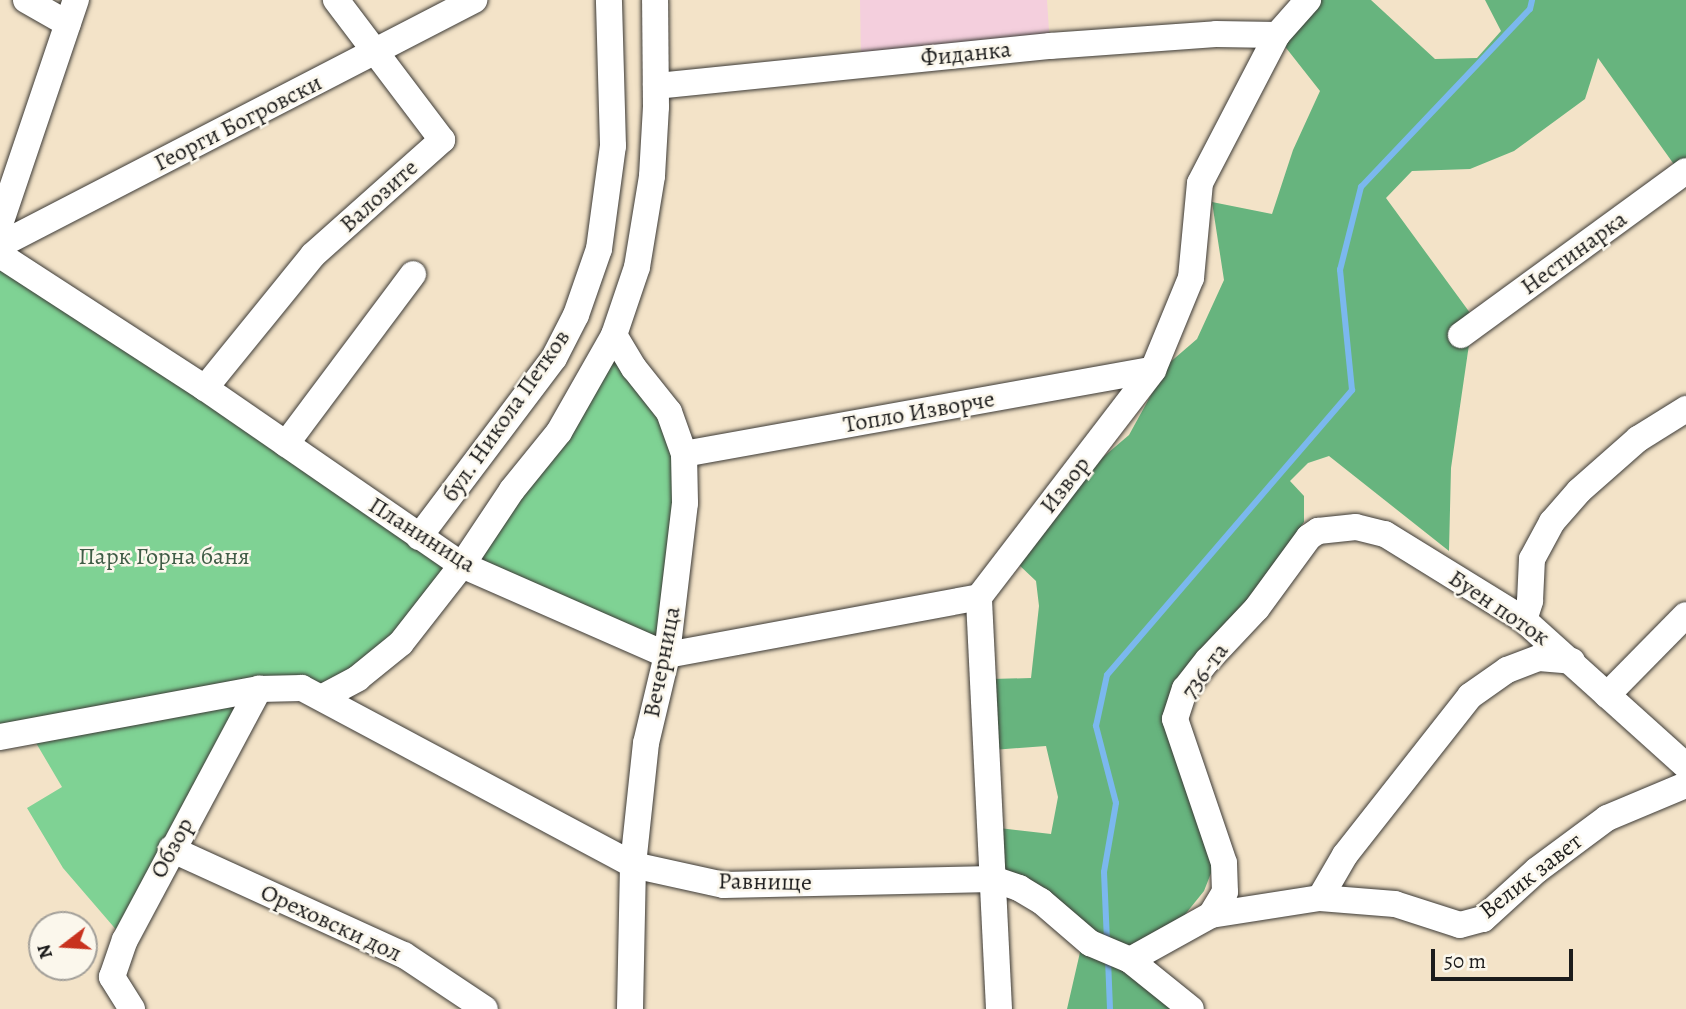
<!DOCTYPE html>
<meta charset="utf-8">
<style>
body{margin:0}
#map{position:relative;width:1686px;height:1009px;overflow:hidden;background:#f3e3c8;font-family:Alegreya,serif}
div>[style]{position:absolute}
.built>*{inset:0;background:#f4cfdd}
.green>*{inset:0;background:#7fd294}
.forest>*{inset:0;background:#67b47e}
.stream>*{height:6px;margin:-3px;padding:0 3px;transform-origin:3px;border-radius:3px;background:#7bb8ee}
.roads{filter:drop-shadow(0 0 2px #3c3a36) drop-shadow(0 0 2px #3c3a36)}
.minor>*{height:26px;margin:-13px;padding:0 13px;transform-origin:13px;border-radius:13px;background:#fff}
span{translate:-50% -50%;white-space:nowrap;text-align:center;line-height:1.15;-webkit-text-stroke:5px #fbf7ec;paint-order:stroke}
.street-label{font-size:24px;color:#1c1c1c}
.park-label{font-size:24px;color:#3f5c46}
.north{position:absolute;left:28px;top:911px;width:70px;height:70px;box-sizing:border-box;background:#fbf7ec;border:2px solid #a29f99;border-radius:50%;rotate:253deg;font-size:19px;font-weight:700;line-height:28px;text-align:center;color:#1c1c1c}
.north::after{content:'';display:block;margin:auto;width:24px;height:32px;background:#c8321e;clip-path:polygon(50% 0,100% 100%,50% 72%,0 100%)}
.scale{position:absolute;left:1431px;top:949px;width:142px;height:32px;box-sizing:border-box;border:4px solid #1c1c1c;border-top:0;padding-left:9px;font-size:21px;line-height:24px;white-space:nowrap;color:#1c1c1c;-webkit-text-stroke:5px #fbf7ec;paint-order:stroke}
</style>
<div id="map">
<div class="built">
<div style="clip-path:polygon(860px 0,1047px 0,1050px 46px,861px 64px)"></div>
</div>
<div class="green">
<div style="clip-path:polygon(0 255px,462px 565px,614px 335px,684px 454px,667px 655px,462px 565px,401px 643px,323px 697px,259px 689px,125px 940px,63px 868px,27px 808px,62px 787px,29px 731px,0 737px)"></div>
</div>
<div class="forest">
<div style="clip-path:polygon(1318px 0,1371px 0,1435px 59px,1477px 58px,1501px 31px,1485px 0,1686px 0,1686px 164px,1678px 170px,1598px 58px,1585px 99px,1514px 151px,1470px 169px,1412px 171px,1386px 198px,1473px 317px,1451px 468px,1449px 551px,1329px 456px,1308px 463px,1290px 481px,1304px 496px,1304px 522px,1251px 600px,1171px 698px,1213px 868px,1204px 891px,1183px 917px,1139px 946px,1178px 1009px,1067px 1009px,1081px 948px,1002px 871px,999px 828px,1051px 834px,1058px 797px,1046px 746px,993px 750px,992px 679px,1031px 678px,1039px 606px,1036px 581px,1017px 563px,1095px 464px,1129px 435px,1168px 364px,1197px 339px,1224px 280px,1212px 202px,1272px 214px,1293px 150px,1320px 91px,1283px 44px)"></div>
</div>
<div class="stream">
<div style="left:1107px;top:941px;width:69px;rotate:-92.5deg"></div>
<div style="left:1104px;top:872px;width:70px;rotate:-80.1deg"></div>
<div style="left:1116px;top:803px;width:80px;rotate:-104.6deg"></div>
<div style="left:1096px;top:726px;width:52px;rotate:-77.8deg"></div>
<div style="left:1107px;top:675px;width:376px;rotate:-49.3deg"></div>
<div style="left:1352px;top:390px;width:121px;rotate:-95.7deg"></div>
<div style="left:1340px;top:270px;width:86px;rotate:-75.8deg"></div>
<div style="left:1361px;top:187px;width:245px;rotate:-46.5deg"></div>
<div style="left:1530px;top:9px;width:9px;rotate:-77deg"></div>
<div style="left:1108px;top:959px;width:50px;rotate:87.7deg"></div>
</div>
<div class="roads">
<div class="minor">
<div style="left:26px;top:0;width:48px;rotate:29.7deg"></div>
<div style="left:656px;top:86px;width:396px;rotate:-5.8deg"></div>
<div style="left:1050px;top:46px;width:166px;rotate:-4.1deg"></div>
<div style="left:1216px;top:34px;width:61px;rotate:0.9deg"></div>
<div style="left:0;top:224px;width:237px;rotate:-71.3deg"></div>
<div style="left:0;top:245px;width:534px;rotate:-27.33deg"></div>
<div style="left:0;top:255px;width:244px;rotate:33deg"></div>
<div style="left:205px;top:388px;width:312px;rotate:34.6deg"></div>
<div style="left:462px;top:565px;width:224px;rotate:23.7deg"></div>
<div style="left:667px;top:655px;width:317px;rotate:-10.5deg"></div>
<div style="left:614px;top:335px;width:39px;rotate:59deg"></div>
<div style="left:634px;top:368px;width:56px;rotate:51.5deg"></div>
<div style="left:669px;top:412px;width:45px;rotate:70.3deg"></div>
<div style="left:684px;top:454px;width:49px;rotate:88.8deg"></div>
<div style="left:685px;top:503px;width:153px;rotate:96.8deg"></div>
<div style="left:667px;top:655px;width:90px;rotate:103.4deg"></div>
<div style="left:646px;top:743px;width:123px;rotate:96.1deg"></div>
<div style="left:633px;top:865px;width:144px;rotate:91.2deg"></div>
<div style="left:1461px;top:335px;width:278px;rotate:-36.1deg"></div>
<div style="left:205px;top:388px;width:171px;rotate:-50.9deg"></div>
<div style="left:313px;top:255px;width:173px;rotate:-41.7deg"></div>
<div style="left:442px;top:140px;width:176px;rotate:-127.1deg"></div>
<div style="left:286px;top:444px;width:212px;rotate:-53.2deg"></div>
<div style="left:684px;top:454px;width:476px;rotate:-10.2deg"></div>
<div style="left:419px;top:537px;width:224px;rotate:-53deg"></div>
<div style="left:554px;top:358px;width:48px;rotate:-62.9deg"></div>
<div style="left:576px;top:315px;width:70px;rotate:-70.8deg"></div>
<div style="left:599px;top:249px;width:104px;rotate:-82.3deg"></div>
<div style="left:613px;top:146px;width:146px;rotate:-91.6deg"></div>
<div style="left:1524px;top:620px;width:20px;rotate:-72deg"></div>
<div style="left:1530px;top:601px;width:42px;rotate:-87.3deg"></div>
<div style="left:1532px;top:559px;width:42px;rotate:-61.6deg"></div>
<div style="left:1552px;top:522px;width:41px;rotate:-48.9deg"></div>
<div style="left:1579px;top:491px;width:79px;rotate:-41.4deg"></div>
<div style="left:1638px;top:439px;width:57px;rotate:-32deg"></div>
<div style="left:1607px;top:695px;width:112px;rotate:-45.4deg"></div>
<div style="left:323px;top:697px;width:40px;rotate:-28deg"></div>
<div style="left:358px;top:678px;width:55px;rotate:-39.1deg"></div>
<div style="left:401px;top:643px;width:99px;rotate:-52deg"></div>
<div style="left:462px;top:565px;width:90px;rotate:-56.3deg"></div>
<div style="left:512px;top:490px;width:75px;rotate:-51deg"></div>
<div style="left:559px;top:432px;width:112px;rotate:-60.4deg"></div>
<div style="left:614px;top:335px;width:72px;rotate:-71.3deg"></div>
<div style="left:637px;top:267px;width:92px;rotate:-80.6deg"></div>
<div style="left:652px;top:176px;width:69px;rotate:-86.7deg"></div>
<div style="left:656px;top:107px;width:107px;rotate:-90.5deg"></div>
<div style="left:0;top:737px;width:263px;rotate:-10.5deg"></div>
<div style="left:259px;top:689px;width:43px;rotate:-1.3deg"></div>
<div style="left:302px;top:688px;width:375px;rotate:28.1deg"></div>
<div style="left:633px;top:865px;width:93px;rotate:12.4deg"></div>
<div style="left:724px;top:885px;width:269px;rotate:-1.3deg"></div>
<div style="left:993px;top:879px;width:28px;rotate:19deg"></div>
<div style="left:1019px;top:888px;width:26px;rotate:31deg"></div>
<div style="left:1041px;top:901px;width:65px;rotate:40.6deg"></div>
<div style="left:1090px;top:943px;width:43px;rotate:23deg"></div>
<div style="left:1130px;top:960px;width:78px;rotate:38.8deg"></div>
<div style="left:171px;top:849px;width:256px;rotate:24.5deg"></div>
<div style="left:404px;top:955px;width:97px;rotate:33.7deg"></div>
<div style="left:1320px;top:898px;width:50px;rotate:-59.8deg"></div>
<div style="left:1345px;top:855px;width:202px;rotate:-51.8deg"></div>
<div style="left:1470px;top:696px;width:45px;rotate:-35.1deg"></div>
<div style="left:1507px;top:670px;width:34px;rotate:-21deg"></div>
<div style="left:1539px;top:658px;width:33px;rotate:5deg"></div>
<div style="left:1211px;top:915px;width:27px;rotate:-59deg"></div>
<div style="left:1225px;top:892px;width:29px;rotate:-92deg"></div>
<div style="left:1224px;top:863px;width:152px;rotate:-108.8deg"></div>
<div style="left:1175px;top:719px;width:32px;rotate:-72deg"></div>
<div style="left:1185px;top:689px;width:37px;rotate:-52deg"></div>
<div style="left:1208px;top:660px;width:71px;rotate:-46.7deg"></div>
<div style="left:1257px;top:608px;width:88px;rotate:-53.8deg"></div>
<div style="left:1309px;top:537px;width:11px;rotate:-34deg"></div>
<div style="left:1318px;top:531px;width:38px;rotate:-6deg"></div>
<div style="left:1356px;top:527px;width:30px;rotate:14deg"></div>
<div style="left:1385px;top:534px;width:163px;rotate:31.7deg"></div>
<div style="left:1524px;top:620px;width:218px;rotate:42deg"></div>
<div style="left:1130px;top:960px;width:93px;rotate:-29.1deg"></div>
<div style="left:1211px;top:915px;width:110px;rotate:-8.9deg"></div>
<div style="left:1320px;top:898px;width:75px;rotate:4.6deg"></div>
<div style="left:1395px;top:904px;width:68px;rotate:17.9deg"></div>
<div style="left:1460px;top:925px;width:24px;rotate:-15deg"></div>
<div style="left:1483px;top:919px;width:73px;rotate:-42.2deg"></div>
<div style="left:1537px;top:870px;width:87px;rotate:-36.6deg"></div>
<div style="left:1607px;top:818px;width:86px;rotate:-22.7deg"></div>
<div style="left:132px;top:1009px;width:38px;rotate:-122deg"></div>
<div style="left:112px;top:977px;width:39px;rotate:-71deg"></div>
<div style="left:125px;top:940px;width:285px;rotate:-61.9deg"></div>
<div style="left:999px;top:1009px;width:412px;rotate:-92.8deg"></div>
<div style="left:979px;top:597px;width:286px;rotate:-52.5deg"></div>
<div style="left:1153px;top:370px;width:100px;rotate:-67.6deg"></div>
<div style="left:1191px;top:278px;width:95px;rotate:-84.6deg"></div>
<div style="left:1200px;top:183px;width:167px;rotate:-62.5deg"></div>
<div style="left:1277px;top:35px;width:47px;rotate:-48.5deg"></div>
</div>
</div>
<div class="street-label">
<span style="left:966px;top:54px;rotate:-6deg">Фиданка</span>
<span style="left:238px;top:123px;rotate:-27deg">Георги Богровски</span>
<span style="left:379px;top:196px;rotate:-42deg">Валозите</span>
<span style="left:1574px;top:253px;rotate:-36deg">Нестинарка</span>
<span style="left:919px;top:412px;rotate:-10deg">Топло Изворче</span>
<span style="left:506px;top:416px;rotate:-55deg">бул. Никола Петков</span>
<span style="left:1065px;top:485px;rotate:-52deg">Извор</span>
<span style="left:422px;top:535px;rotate:32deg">Планиница</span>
<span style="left:1499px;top:608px;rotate:34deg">Буен поток</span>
<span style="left:662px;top:662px;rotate:-79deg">Вечерница</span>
<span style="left:1205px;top:671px;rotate:-54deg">736-та</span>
<span style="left:172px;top:848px;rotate:-62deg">Обзор</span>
<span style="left:1531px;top:876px;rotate:-38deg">Велик завет</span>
<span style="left:765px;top:882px;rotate:1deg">Равнище</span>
<span style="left:331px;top:923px;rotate:25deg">Ореховски дол</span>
</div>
<div class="park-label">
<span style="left:164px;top:557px">Парк Горна баня</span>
</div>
<div class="north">N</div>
<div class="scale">50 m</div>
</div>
